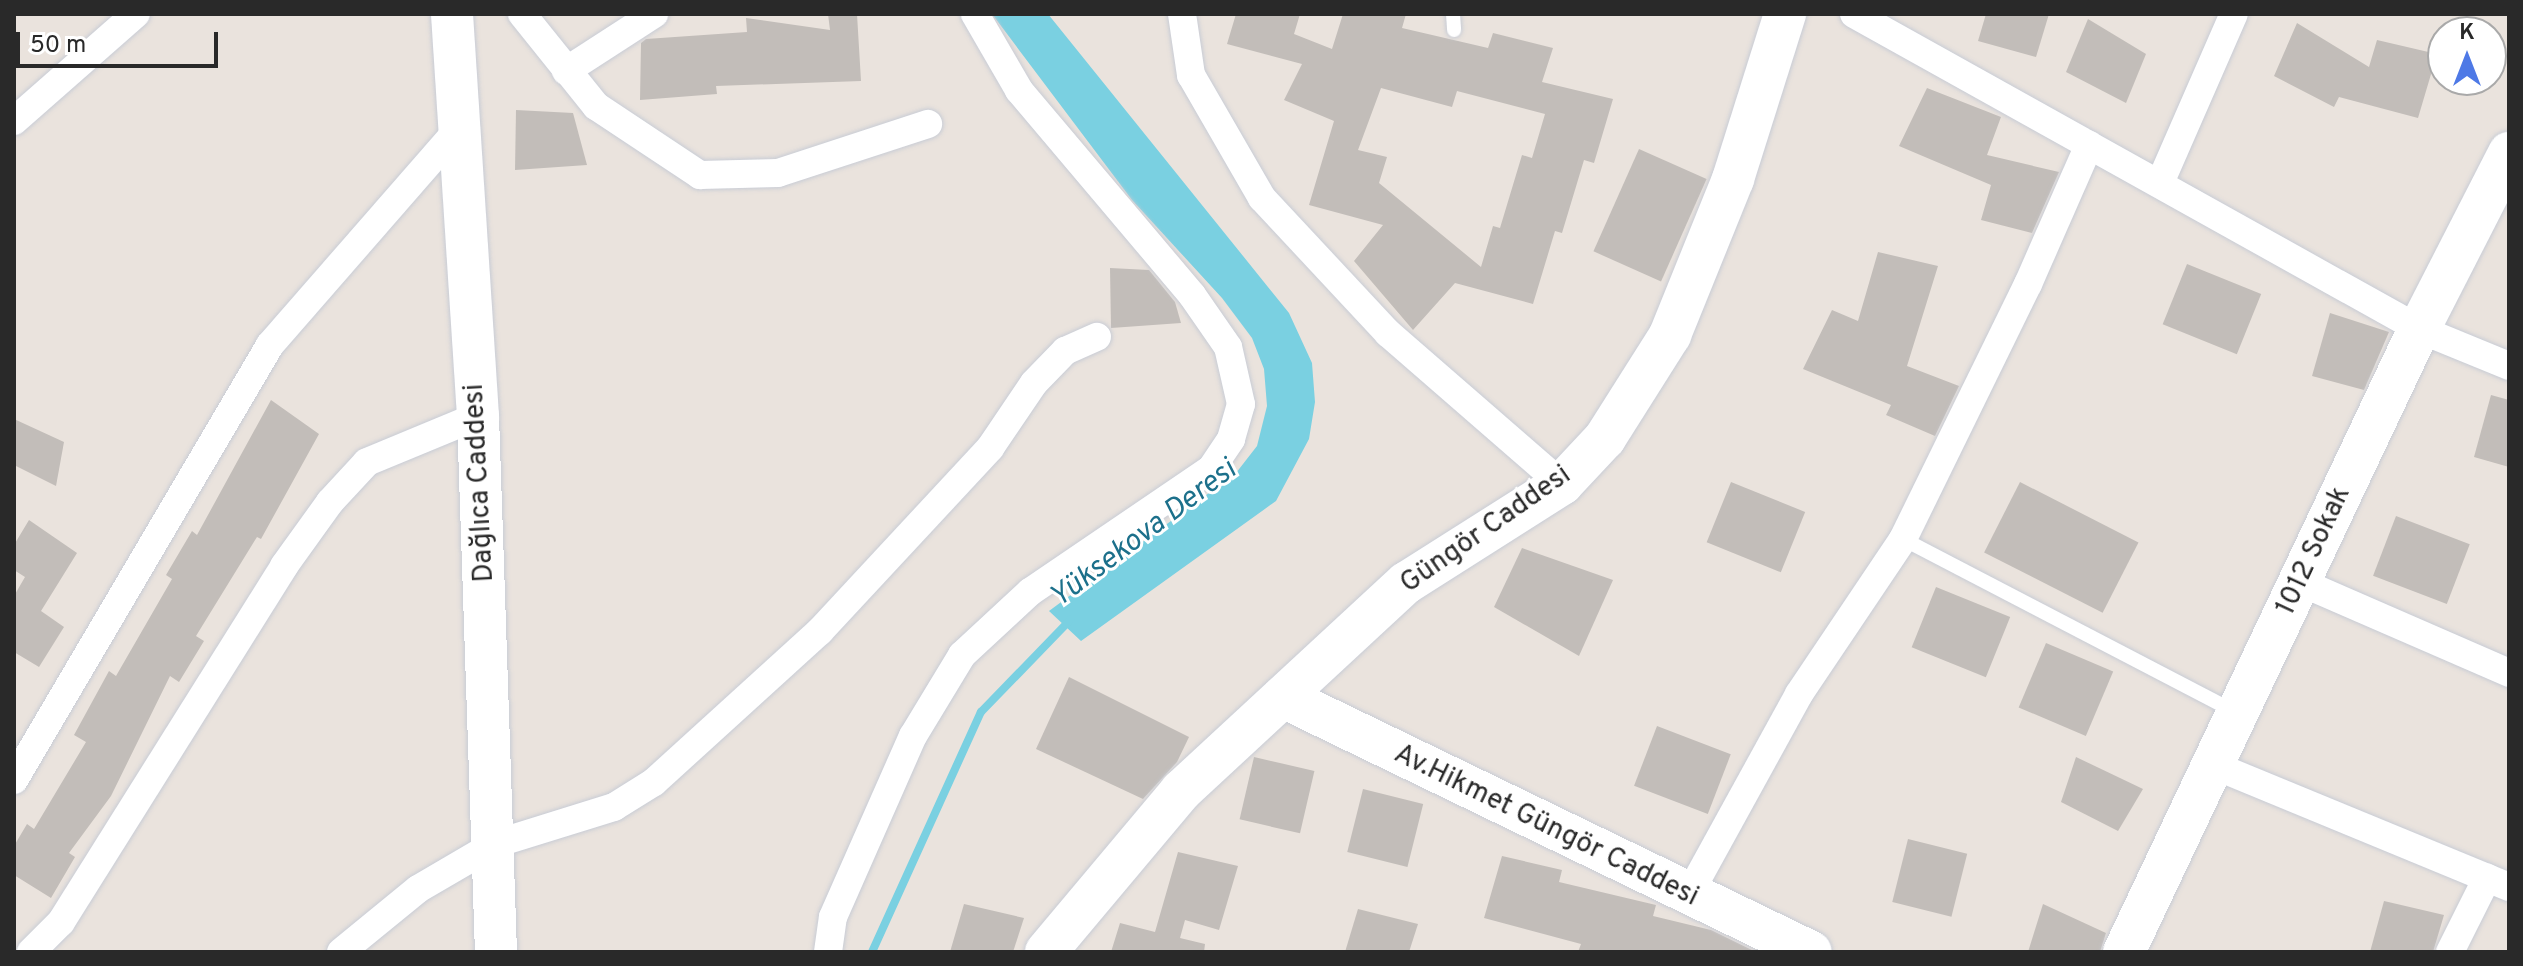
<!DOCTYPE html>
<meta charset="utf-8">
<style>
body{margin:0}
#map{position:relative;width:2523px;height:966px;overflow:hidden;background:#eae3dd;font-family:Overpass,sans-serif}
div>[style]{position:absolute}
.water>*{inset:0;background:#7ad0e1}
.stream>*{height:8px;margin:-4px;padding:0 4px;transform-origin:4px;border-radius:4px;background:#7ad0e1}
.building>*{inset:0;background:#c2bdb9;transform-origin:0 0}
.roads{filter:drop-shadow(0 0 2px #c8ccd5) drop-shadow(0 0 2px #c8ccd5)}
.lane>*{height:14px;margin:-7px;padding:0 7px;transform-origin:7px;border-radius:7px;background:#fff}
.street>*{height:28px;margin:-14px;padding:0 14px;transform-origin:14px;border-radius:14px;background:#fff}
.secondary>*{height:42px;margin:-21px;padding:0 21px;transform-origin:21px;border-radius:21px;background:#fff}
span{translate:-50% -50%;white-space:nowrap;text-align:center;line-height:1.15;-webkit-text-stroke:6px #fff;paint-order:stroke}
.street-label{font-size:28px;color:#292929}
.water-label{font-size:30px;color:#1c708b;font-style:italic}
.frame{position:absolute;inset:0;border:16px solid #292929;pointer-events:none}
.north{position:absolute;left:2427px;top:16px;width:80px;height:80px;box-sizing:border-box;background:#fff;border:2px solid #a9a9a9;border-radius:50%;rotate:0deg;font-size:22px;font-weight:700;line-height:32px;text-align:center;color:#292929}
.north::after{content:'';display:block;margin:auto;width:28px;height:36px;background:#4e79e6;clip-path:polygon(50% 0,100% 100%,50% 72%,0 100%)}
.scale{position:absolute;left:16px;top:32px;width:202px;height:36px;box-sizing:border-box;border:4px solid #292929;border-top:0;padding-left:10px;font-size:24px;line-height:28px;white-space:nowrap;color:#292929;-webkit-text-stroke:6px #fff;paint-order:stroke}
</style>
<div id="map">
<div class="water">
<div style="clip-path:polygon(992px 14px,1048px 14px,1289px 313px,1312px 363px,1315px 402px,1309px 439px,1276px 501px,1081px 641px,1049px 611px,1236px 473px,1257px 446px,1267px 406px,1264px 369px,1252px 338px,1222px 298px,1132px 200px)"></div>
</div>
<div class="stream">
<div style="left:872px;top:952px;width:264px;rotate:-65.6deg"></div>
<div style="left:981px;top:712px;width:128px;rotate:-45.9deg"></div>
</div>
<div class="building">
<div style="clip-path:polygon(828px 14px,857px 14px,861px 81px,716px 86px,717px 94px,640px 100px,641px 43px,646px 39px,747px 32px,746px 18px,830px 30px)"></div>
<div style="clip-path:polygon(evenodd,1236px 14px,1300px 14px,1294px 34px,1332px 49px,1343px 14px,1406px 14px,1402px 28px,1488px 48px,1493px 33px,1553px 48px,1542px 82px,1613px 99px,1594px 163px,1584px 160px,1562px 233px,1555px 231px,1533px 304px,1455px 283px,1413px 330px,1354px 261px,1383px 225px,1309px 205px,1334px 121px,1284px 100px,1302px 64px,1227px 44px,1236px 14px,1381px 88px,1452px 107px,1457px 91px,1545px 114px,1532px 158px,1522px 155px,1500px 228px,1493px 226px,1481px 267px,1379px 183px,1387px 157px,1358px 150px,1381px 88px)"></div>
<div style="clip-path:polygon(1986px 14px,2049px 14px,2036px 57px,1978px 41px)"></div>
<div style="clip-path:polygon(2088px 19px,2146px 54px,2126px 103px,2066px 72px)"></div>
<div style="clip-path:polygon(2297px 23px,2369px 67px,2377px 40px,2437px 54px,2418px 118px,2339px 97px,2334px 107px,2274px 76px)"></div>
<div style="clip-path:polygon(1927px 88px,2001px 117px,1987px 155px,2059px 172px,2032px 233px,1981px 220px,1991px 185px,1899px 146px)"></div>
<div style="clip-path:polygon(516px 110px,573px 113px,587px 165px,515px 170px)"></div>
<div style="left:1639px;top:149px;width:74px;height:112px;rotate:24deg"></div>
<div style="clip-path:polygon(1878px 252px,1938px 266px,1907px 366px,1959px 386px,1935px 436px,1886px 415px,1891px 405px,1803px 369px,1832px 310px,1858px 321px)"></div>
<div style="left:2187px;top:264px;width:80px;height:65px;rotate:22deg"></div>
<div style="clip-path:polygon(1110px 268px,1149px 270px,1175px 302px,1181px 323px,1111px 328px)"></div>
<div style="clip-path:polygon(2330px 313px,2389px 332px,2364px 390px,2312px 376px)"></div>
<div style="clip-path:polygon(2491px 395px,2509px 400px,2509px 467px,2474px 457px)"></div>
<div style="clip-path:polygon(271px 400px,319px 434px,261px 539px,257px 537px,196px 636px,204px 641px,179px 682px,170px 676px,111px 796px,69px 853px,75px 857px,51px 898px,14px 875px,14px 846px,27px 824px,34px 829px,86px 742px,74px 735px,109px 671px,116px 676px,172px 579px,166px 575px,192px 531px,197px 535px)"></div>
<div style="clip-path:polygon(14px 419px,64px 442px,56px 486px,14px 465px)"></div>
<div style="left:1731px;top:482px;width:80px;height:65px;rotate:22deg"></div>
<div style="left:2020px;top:482px;width:133px;height:79px;rotate:27deg"></div>
<div style="left:2396px;top:516px;width:79px;height:64px;rotate:21deg"></div>
<div style="clip-path:polygon(29px 520px,77px 553px,41px 611px,64px 627px,39px 667px,14px 652px,14px 596px,25px 577px,14px 570px,14px 545px)"></div>
<div style="clip-path:polygon(1522px 548px,1613px 580px,1579px 656px,1494px 607px)"></div>
<div style="left:1936px;top:587px;width:80px;height:65px;rotate:22deg"></div>
<div style="left:2046px;top:643px;width:73px;height:70px;rotate:23deg"></div>
<div style="clip-path:polygon(1069px 677px,1189px 737px,1177px 762px,1143px 799px,1036px 749px)"></div>
<div style="left:1657px;top:726px;width:79px;height:64px;rotate:21deg"></div>
<div style="left:1254px;top:757px;width:62px;height:64px;rotate:13deg"></div>
<div style="clip-path:polygon(2076px 757px,2143px 789px,2118px 831px,2061px 802px)"></div>
<div style="left:1363px;top:789px;width:62px;height:65px;rotate:14deg"></div>
<div style="left:1908px;top:839px;width:61px;height:65px;rotate:14deg"></div>
<div style="clip-path:polygon(1178px 852px,1238px 866px,1219px 930px,1185px 920px,1180px 938px,1205px 944px,1204px 952px,1111px 952px,1120px 923px,1155px 932px)"></div>
<div style="clip-path:polygon(1502px 856px,1562px 870px,1559px 882px,1656px 905px,1653px 916px,1711px 930px,1756px 952px,1578px 952px,1581px 944px,1484px 918px)"></div>
<div style="clip-path:polygon(2384px 901px,2444px 915px,2433px 952px,2370px 952px)"></div>
<div style="clip-path:polygon(964px 904px,1024px 918px,1013px 952px,950px 952px)"></div>
<div style="clip-path:polygon(2043px 904px,2106px 933px,2100px 952px,2028px 952px)"></div>
<div style="clip-path:polygon(1358px 909px,1418px 924px,1409px 952px,1345px 952px)"></div>
</div>
<div class="roads">
<div class="lane">
<div style="left:1453px;top:14px;width:16px;rotate:86deg"></div>
<div style="left:1903px;top:539px;width:372px;rotate:27.5deg"></div>
</div>
<div class="street">
<div style="left:522px;top:14px;width:118px;rotate:51.2deg"></div>
<div style="left:596px;top:106px;width:125px;rotate:33.6deg"></div>
<div style="left:700px;top:175px;width:78px;rotate:-1.5deg"></div>
<div style="left:778px;top:173px;width:158px;rotate:-18.1deg"></div>
<div style="left:1182px;top:14px;width:62px;rotate:81.6deg"></div>
<div style="left:1191px;top:75px;width:142px;rotate:60deg"></div>
<div style="left:1262px;top:198px;width:185px;rotate:47deg"></div>
<div style="left:1388px;top:333px;width:230px;rotate:41deg"></div>
<div style="left:1854px;top:14px;width:647px;rotate:29.14deg"></div>
<div style="left:2419px;top:329px;width:97px;rotate:22.3deg"></div>
<div style="left:566px;top:71px;width:105px;rotate:-32.9deg"></div>
<div style="left:14px;top:121px;width:162px;rotate:-41.3deg"></div>
<div style="left:2160px;top:183px;width:184px;rotate:-66.4deg"></div>
<div style="left:2300px;top:582px;width:228px;rotate:23.5deg"></div>
<div style="left:2213px;top:765px;width:320px;rotate:22.4deg"></div>
<div style="left:14px;top:780px;width:505px;rotate:-59.52deg"></div>
<div style="left:270px;top:345px;width:289px;rotate:-48.9deg"></div>
<div style="left:1688px;top:896px;width:230px;rotate:-61.2deg"></div>
<div style="left:1799px;top:694px;width:187px;rotate:-56.1deg"></div>
<div style="left:1903px;top:539px;width:284px;rotate:-63.9deg"></div>
<div style="left:2028px;top:284px;width:152px;rotate:-66.3deg"></div>
<div style="left:31px;top:952px;width:42px;rotate:-45deg"></div>
<div style="left:61px;top:922px;width:420px;rotate:-57.9deg"></div>
<div style="left:284px;top:566px;width:79px;rotate:-54.3deg"></div>
<div style="left:330px;top:502px;width:54px;rotate:-47.2deg"></div>
<div style="left:367px;top:462px;width:120px;rotate:-22.5deg"></div>
<div style="left:341px;top:952px;width:99px;rotate:-39.3deg"></div>
<div style="left:418px;top:889px;width:89px;rotate:-30.3deg"></div>
<div style="left:495px;top:844px;width:125px;rotate:-17.3deg"></div>
<div style="left:614px;top:807px;width:47px;rotate:-32deg"></div>
<div style="left:654px;top:782px;width:224px;rotate:-42.3deg"></div>
<div style="left:820px;top:631px;width:250px;rotate:-47.1deg"></div>
<div style="left:990px;top:448px;width:78px;rotate:-55.9deg"></div>
<div style="left:1034px;top:383px;width:45px;rotate:-45.9deg"></div>
<div style="left:1065px;top:351px;width:35px;rotate:-24deg"></div>
<div style="left:828px;top:952px;width:35px;rotate:-82deg"></div>
<div style="left:833px;top:917px;width:198px;rotate:-66.2deg"></div>
<div style="left:913px;top:736px;width:95px;rotate:-58.8deg"></div>
<div style="left:962px;top:655px;width:93px;rotate:-42.8deg"></div>
<div style="left:1030px;top:592px;width:219px;rotate:-34.2deg"></div>
<div style="left:1211px;top:469px;width:36px;rotate:-56deg"></div>
<div style="left:1231px;top:439px;width:36px;rotate:-74deg"></div>
<div style="left:1241px;top:404px;width:58px;rotate:-102.8deg"></div>
<div style="left:1228px;top:347px;width:63px;rotate:-124.7deg"></div>
<div style="left:1192px;top:295px;width:268px;rotate:-130.2deg"></div>
<div style="left:1019px;top:90px;width:88px;rotate:-120.1deg"></div>
<div style="left:2450px;top:952px;width:83px;rotate:-63.4deg"></div>
</div>
<div class="secondary">
<div style="left:452px;top:14px;width:403px;rotate:86.3deg"></div>
<div style="left:478px;top:416px;width:536px;rotate:88.08deg"></div>
<div style="left:1283px;top:697px;width:586px;rotate:25.78deg"></div>
<div style="left:1046px;top:952px;width:210px;rotate:-50deg"></div>
<div style="left:1181px;top:791px;width:306px;rotate:-42.8deg"></div>
<div style="left:1406px;top:583px;width:185px;rotate:-32.4deg"></div>
<div style="left:1562px;top:484px;width:63px;rotate:-46.9deg"></div>
<div style="left:1605px;top:438px;width:122px;rotate:-57.7deg"></div>
<div style="left:1670px;top:335px;width:168px;rotate:-68deg"></div>
<div style="left:1733px;top:179px;width:173px;rotate:-72.5deg"></div>
<div style="left:2124px;top:952px;width:689px;rotate:-64.66deg"></div>
<div style="left:2419px;top:329px;width:198px;rotate:-62.9deg"></div>
</div>
</div>
<div class="street-label">
<span style="left:480px;top:483px;rotate:-93deg">Dağlıca Caddesi</span>
<span style="left:1486px;top:530px;rotate:-35deg">Güngör Caddesi</span>
<span style="left:2314px;top:551px;rotate:-65deg">1012 Sokak</span>
<span style="left:1546px;top:826px;rotate:26deg">Av.Hikmet Güngör Caddesi</span>
</div>
<div class="water-label">
<span style="left:1144px;top:535px;rotate:-37deg">Yüksekova Deresi</span>
</div>
<div class="frame"></div>
<div class="north">K</div>
<div class="scale">50 m</div>
</div>
